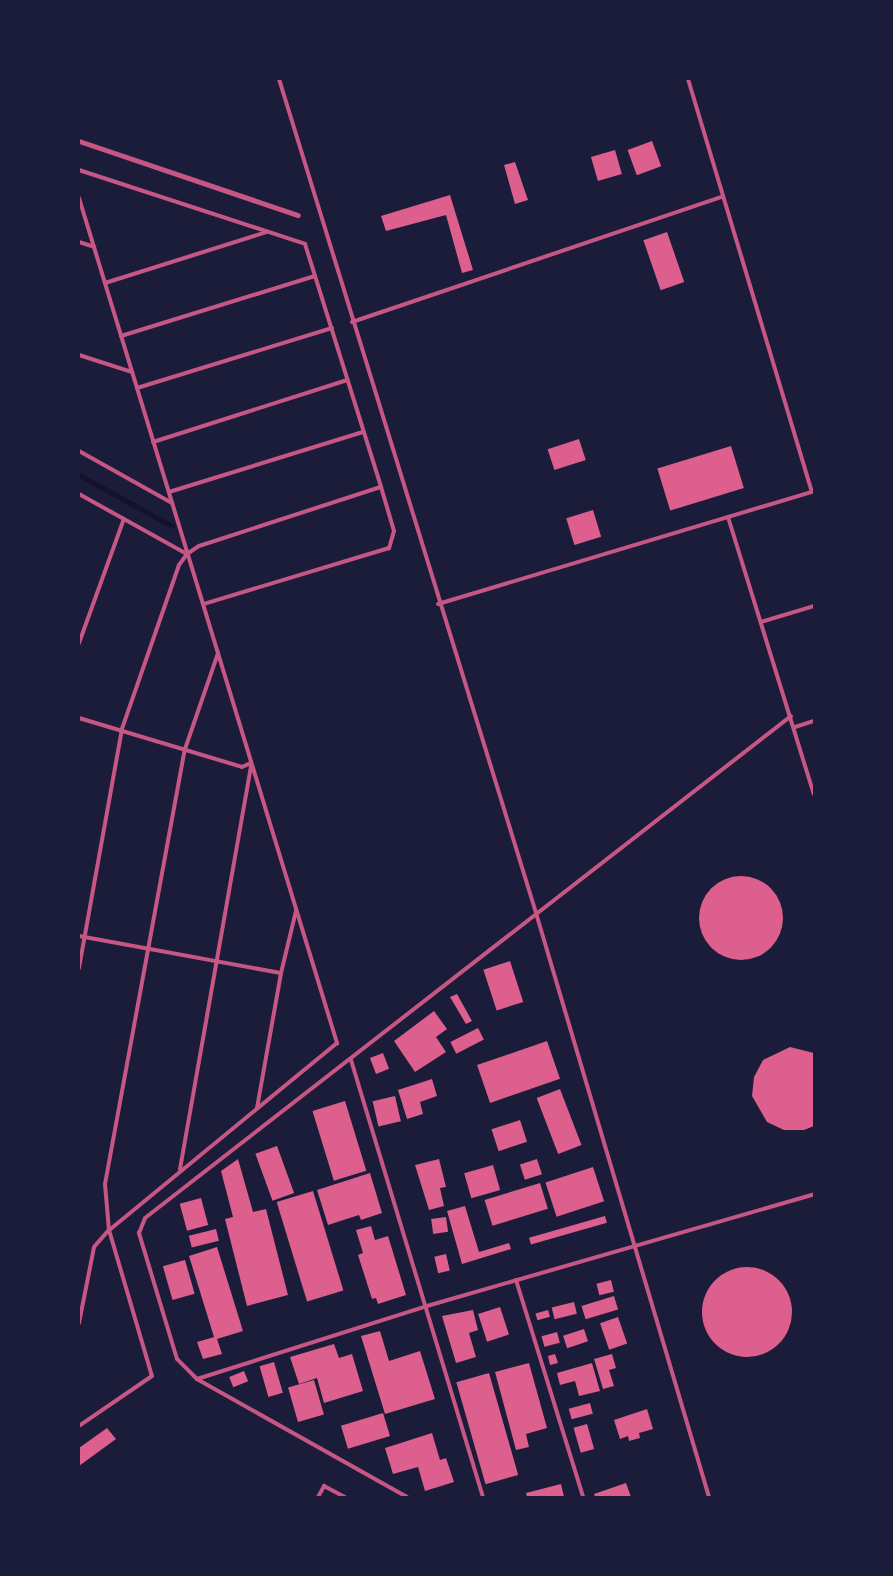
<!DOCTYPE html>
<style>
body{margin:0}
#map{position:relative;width:893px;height:1576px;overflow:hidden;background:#1b1b3a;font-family:"Roboto Condensed",sans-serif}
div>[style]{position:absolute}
.stream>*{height:5px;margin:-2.5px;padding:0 2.5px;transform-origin:2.5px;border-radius:2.5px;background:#12122b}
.building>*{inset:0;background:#dd5f8e;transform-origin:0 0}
.round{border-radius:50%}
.service>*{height:4px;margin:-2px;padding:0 2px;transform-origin:2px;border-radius:2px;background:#c65784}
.minor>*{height:5px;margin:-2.5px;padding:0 2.5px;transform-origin:2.5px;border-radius:2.5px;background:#c65784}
span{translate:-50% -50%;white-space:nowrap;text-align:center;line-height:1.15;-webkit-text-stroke:4px #1b1b3a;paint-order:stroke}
.frame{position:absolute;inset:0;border:80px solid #1b1b3a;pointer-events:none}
</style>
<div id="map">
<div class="stream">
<div style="left:79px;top:475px;width:106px;rotate:28.7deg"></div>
</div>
<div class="building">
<div style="left:652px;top:141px;width:27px;height:26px;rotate:70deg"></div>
<div style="left:615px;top:150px;width:25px;height:25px;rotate:74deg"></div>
<div style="clip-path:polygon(515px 162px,528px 200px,515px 204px,504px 165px)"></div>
<div style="clip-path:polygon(450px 195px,473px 270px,462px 273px,446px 215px,386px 231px,381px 216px)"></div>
<div style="left:667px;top:232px;width:53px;height:25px;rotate:71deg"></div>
<div style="left:579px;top:439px;width:22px;height:33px;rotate:72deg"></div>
<div style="left:731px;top:446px;width:44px;height:77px;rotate:73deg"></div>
<div style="left:593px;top:510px;width:28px;height:28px;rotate:73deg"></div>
<div class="round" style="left:699px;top:876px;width:84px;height:84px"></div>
<div style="left:510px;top:961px;width:43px;height:28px;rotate:72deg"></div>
<div style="clip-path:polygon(457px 994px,472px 1021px,466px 1024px,450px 997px)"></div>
<div style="clip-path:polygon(434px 1011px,447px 1029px,436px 1037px,446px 1052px,415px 1072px,394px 1041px)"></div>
<div style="left:478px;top:1028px;width:13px;height:31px;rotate:63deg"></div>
<div style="left:547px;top:1041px;width:40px;height:74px;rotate:71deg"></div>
<div style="clip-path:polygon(790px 1047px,814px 1053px,814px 1126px,804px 1130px,784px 1130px,767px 1122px,752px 1096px,754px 1077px,763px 1060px)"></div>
<div style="left:383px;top:1053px;width:17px;height:14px;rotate:69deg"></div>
<div style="clip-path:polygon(432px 1079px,437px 1096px,420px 1102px,423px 1114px,407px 1119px,398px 1090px)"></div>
<div style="left:560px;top:1089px;width:60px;height:25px;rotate:69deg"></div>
<div style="left:395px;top:1096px;width:26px;height:23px;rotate:77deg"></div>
<div style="left:345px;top:1101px;width:73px;height:34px;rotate:73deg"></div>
<div style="left:520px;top:1120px;width:23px;height:30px;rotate:72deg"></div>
<div style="left:277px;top:1146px;width:50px;height:23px;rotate:70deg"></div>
<div style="clip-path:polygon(238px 1159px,253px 1212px,266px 1209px,288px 1295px,247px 1306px,225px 1219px,233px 1217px,221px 1171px)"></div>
<div style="clip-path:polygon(439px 1159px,446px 1187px,440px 1188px,444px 1206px,429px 1210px,415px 1165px)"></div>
<div style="left:537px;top:1159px;width:16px;height:18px;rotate:72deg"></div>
<div style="left:493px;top:1165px;width:26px;height:30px;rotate:74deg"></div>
<div style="left:593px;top:1167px;width:36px;height:50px;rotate:72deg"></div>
<div style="clip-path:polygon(370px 1173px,382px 1213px,361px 1220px,359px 1215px,328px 1225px,317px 1190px)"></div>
<div style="left:540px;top:1183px;width:27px;height:58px;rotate:73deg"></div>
<div style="left:313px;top:1191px;width:104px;height:38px;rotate:73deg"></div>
<div style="left:201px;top:1198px;width:28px;height:22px;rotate:75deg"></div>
<div style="clip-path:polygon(465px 1206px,479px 1252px,509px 1243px,511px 1249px,462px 1264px,447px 1211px)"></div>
<div style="left:605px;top:1216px;width:7px;height:79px;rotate:74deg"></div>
<div style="left:446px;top:1217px;width:15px;height:15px;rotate:82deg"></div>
<div style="clip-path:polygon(371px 1226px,375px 1240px,388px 1236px,406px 1295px,378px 1304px,376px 1298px,372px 1299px,358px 1255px,363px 1253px,356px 1230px)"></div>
<div style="left:216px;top:1229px;width:12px;height:28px;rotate:76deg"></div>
<div style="clip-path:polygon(217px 1247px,243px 1331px,217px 1339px,222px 1354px,203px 1359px,197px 1342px,214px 1337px,189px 1256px)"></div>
<div style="left:446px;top:1254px;width:17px;height:12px;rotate:77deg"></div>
<div style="left:185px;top:1260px;width:35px;height:23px;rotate:74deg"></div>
<div class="round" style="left:702px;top:1267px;width:90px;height:90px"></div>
<div style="left:611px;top:1280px;width:12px;height:15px;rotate:76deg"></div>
<div style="left:614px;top:1296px;width:14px;height:34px;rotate:73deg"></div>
<div style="left:574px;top:1302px;width:12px;height:23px;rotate:76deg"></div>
<div style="left:500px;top:1307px;width:29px;height:23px;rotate:72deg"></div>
<div style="clip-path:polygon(473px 1310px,478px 1330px,469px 1333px,476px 1357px,456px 1363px,442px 1316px)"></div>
<div style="left:548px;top:1310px;width:7px;height:13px;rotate:74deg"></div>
<div style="left:618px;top:1317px;width:28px;height:19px;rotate:71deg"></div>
<div style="left:584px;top:1329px;width:13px;height:22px;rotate:72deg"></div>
<div style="clip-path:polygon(380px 1331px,389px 1361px,420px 1351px,435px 1399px,385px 1414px,361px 1336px)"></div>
<div style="left:557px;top:1332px;width:11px;height:16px;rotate:75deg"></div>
<div style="clip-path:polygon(334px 1344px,339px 1358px,352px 1354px,363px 1391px,324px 1403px,317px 1378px,299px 1384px,290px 1357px)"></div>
<div style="clip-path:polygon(555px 1354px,558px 1363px,550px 1365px,548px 1356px)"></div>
<div style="clip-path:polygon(612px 1354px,616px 1368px,609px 1370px,614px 1386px,603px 1389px,594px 1359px)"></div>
<div style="left:274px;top:1362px;width:32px;height:15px;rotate:74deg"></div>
<div style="clip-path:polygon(529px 1363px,547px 1428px,526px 1434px,529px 1447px,516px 1450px,495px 1372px)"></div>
<div style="clip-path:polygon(592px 1363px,600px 1391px,579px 1396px,575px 1381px,560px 1385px,557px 1373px)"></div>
<div style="left:244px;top:1371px;width:11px;height:16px;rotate:68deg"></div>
<div style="left:489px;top:1373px;width:106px;height:34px;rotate:74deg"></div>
<div style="left:314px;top:1380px;width:36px;height:27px;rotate:74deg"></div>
<div style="left:590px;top:1403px;width:11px;height:22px;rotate:75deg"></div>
<div style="clip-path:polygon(647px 1409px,653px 1429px,639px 1433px,640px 1438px,629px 1441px,628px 1436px,620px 1439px,614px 1420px)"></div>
<div style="left:383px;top:1413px;width:24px;height:44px;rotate:73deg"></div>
<div style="left:587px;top:1424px;width:26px;height:14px;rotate:74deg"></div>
<div style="clip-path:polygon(107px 1428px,116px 1439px,79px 1466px,79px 1448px)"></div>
<div style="clip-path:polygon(432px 1433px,440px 1460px,446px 1458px,454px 1482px,425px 1491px,418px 1467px,393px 1474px,385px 1448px)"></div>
<div style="clip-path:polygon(626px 1483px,631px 1497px,595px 1497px,594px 1494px)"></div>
<div style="clip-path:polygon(561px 1484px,564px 1497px,527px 1497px,526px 1493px)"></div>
</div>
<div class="service">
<div style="left:279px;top:79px;width:873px;rotate:72.87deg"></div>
<div style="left:536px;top:913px;width:609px;rotate:73.5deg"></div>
<div style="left:688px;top:79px;width:431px;rotate:73.3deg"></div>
<div style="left:79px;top:170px;width:238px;rotate:18.1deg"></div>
<div style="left:305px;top:244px;width:255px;rotate:72.6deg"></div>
<div style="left:381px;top:487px;width:46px;rotate:73.5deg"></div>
<div style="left:394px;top:531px;width:18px;rotate:106deg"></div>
<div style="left:389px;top:548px;width:194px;rotate:163.2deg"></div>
<div style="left:79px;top:198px;width:884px;rotate:73.02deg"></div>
<div style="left:337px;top:1043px;width:295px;rotate:140.6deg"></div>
<div style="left:109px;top:1230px;width:152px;rotate:73.6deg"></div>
<div style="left:152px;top:1376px;width:88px;rotate:145.6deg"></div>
<div style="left:79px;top:242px;width:16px;rotate:18deg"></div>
<div style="left:105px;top:283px;width:170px;rotate:-17.5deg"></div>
<div style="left:352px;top:322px;width:391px;rotate:-18.7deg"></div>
<div style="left:121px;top:336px;width:203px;rotate:-17.2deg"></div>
<div style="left:79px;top:355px;width:56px;rotate:17.8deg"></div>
<div style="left:137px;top:388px;width:204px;rotate:-17.1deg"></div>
<div style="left:153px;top:442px;width:204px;rotate:-17.7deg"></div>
<div style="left:79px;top:451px;width:107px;rotate:29.2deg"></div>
<div style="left:169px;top:492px;width:203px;rotate:-17.2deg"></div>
<div style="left:79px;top:494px;width:124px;rotate:29.1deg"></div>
<div style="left:187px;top:554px;width:14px;rotate:126deg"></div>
<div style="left:179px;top:565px;width:174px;rotate:109.2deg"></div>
<div style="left:122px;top:729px;width:243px;rotate:100.2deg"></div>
<div style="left:728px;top:517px;width:290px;rotate:72.8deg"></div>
<div style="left:187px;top:554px;width:14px;rotate:-34deg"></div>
<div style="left:199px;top:546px;width:191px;rotate:-18deg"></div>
<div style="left:438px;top:604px;width:393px;rotate:-16.7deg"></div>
<div style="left:761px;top:622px;width:55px;rotate:-16.8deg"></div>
<div style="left:79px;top:643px;width:132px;rotate:-70.1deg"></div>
<div style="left:79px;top:718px;width:170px;rotate:16.7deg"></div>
<div style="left:242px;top:767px;width:10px;rotate:-24deg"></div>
<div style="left:795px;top:727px;width:20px;rotate:-18deg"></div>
<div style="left:79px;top:936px;width:205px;rotate:10.4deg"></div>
<div style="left:351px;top:1060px;width:457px;rotate:73.2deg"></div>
<div style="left:257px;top:1108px;width:137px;rotate:-79.9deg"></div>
<div style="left:281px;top:973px;width:64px;rotate:-76.4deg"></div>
<div style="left:180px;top:1169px;width:410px;rotate:-80deg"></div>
<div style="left:516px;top:1280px;width:227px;rotate:72.8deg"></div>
<div style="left:79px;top:1323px;width:77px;rotate:-78.8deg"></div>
<div style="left:94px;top:1247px;width:23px;rotate:-49deg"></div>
<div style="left:109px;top:1230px;width:46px;rotate:-95deg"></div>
<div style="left:105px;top:1184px;width:442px;rotate:-79.6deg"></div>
<div style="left:185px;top:749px;width:102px;rotate:-71deg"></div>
<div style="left:197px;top:1379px;width:241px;rotate:-17.6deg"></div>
<div style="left:427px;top:1306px;width:403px;rotate:-16.1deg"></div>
<div style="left:318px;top:1497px;width:13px;rotate:-61deg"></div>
<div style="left:324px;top:1486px;width:24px;rotate:28deg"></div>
<div style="left:407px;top:1497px;width:241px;rotate:-150.7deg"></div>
<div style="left:197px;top:1379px;width:28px;rotate:-135deg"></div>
<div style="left:177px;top:1359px;width:132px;rotate:-106.8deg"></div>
<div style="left:139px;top:1233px;width:16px;rotate:-68deg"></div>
<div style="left:145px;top:1218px;width:818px;rotate:-37.85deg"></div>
</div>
<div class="minor">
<div style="left:79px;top:141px;width:231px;rotate:18.7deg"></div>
</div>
<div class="frame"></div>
</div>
